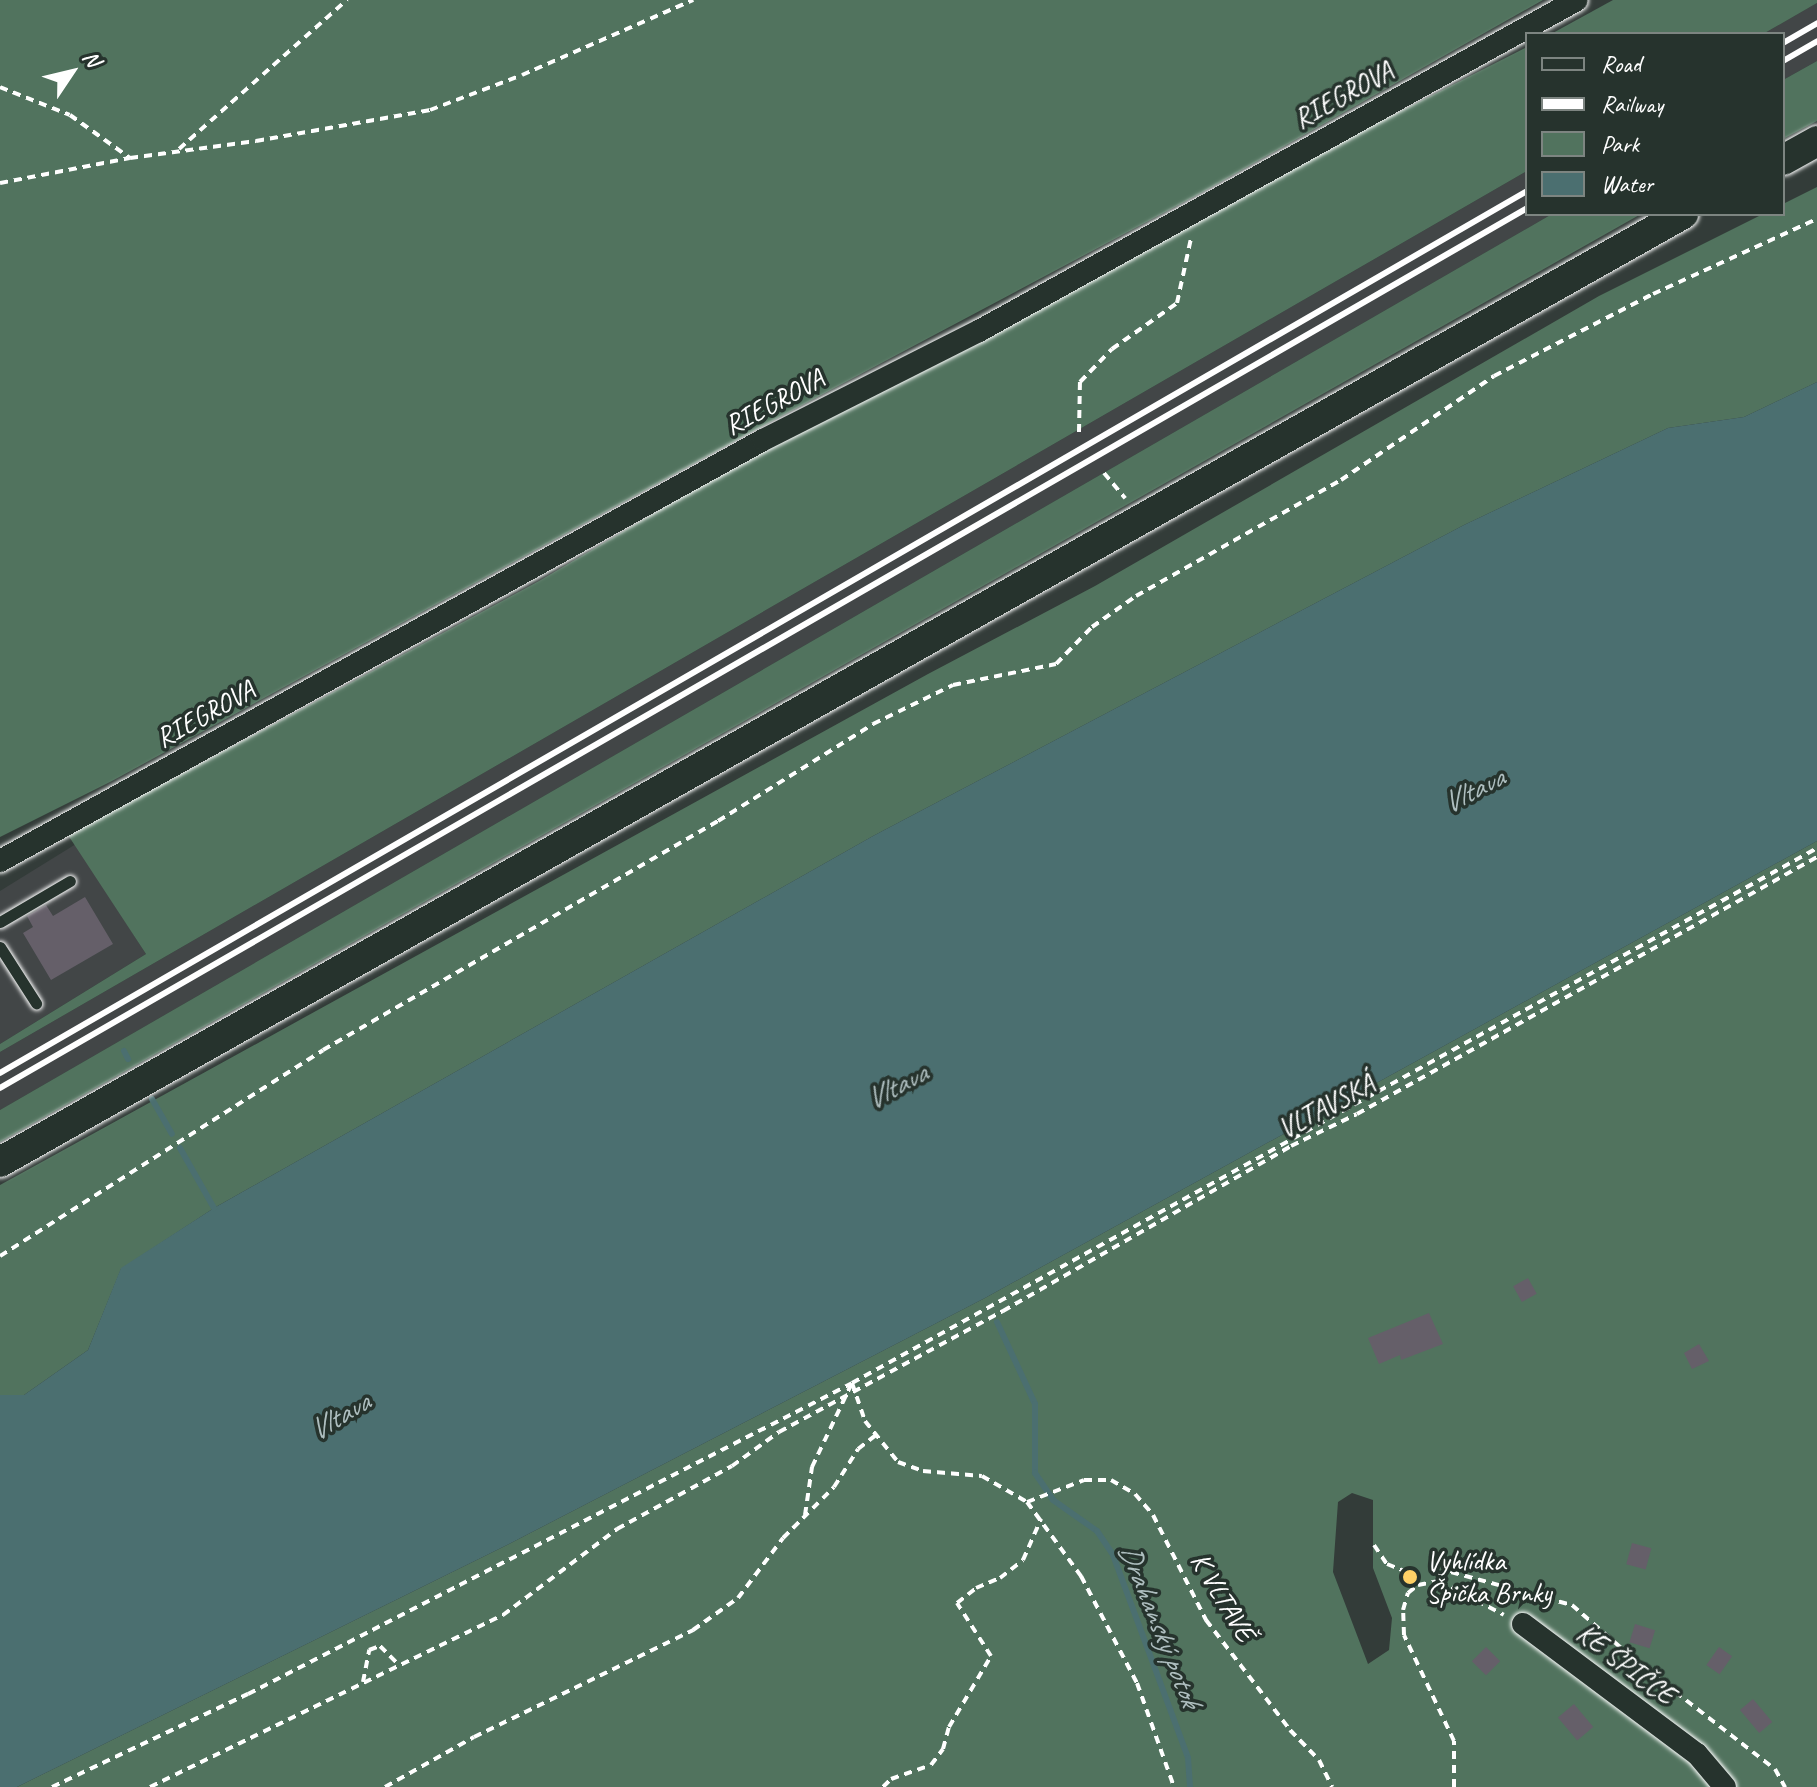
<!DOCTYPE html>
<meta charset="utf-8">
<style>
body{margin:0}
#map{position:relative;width:1817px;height:1787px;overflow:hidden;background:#333c39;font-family:Caveat,sans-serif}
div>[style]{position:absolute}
.built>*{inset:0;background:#424647}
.green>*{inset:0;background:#51735e}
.water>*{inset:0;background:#4b6f70}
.stream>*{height:6px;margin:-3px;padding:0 3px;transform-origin:3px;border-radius:3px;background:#4b6f70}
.building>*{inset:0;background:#655f69;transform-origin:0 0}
.path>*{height:4px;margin-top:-2px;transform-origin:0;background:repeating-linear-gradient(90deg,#fff 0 8px,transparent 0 14px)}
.roads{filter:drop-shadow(0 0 2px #fff) drop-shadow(0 0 2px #fff)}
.lane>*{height:11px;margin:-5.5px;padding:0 5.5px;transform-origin:5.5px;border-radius:5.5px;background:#26332d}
.street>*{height:22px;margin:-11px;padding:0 11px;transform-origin:11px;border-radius:11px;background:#26332d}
.secondary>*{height:30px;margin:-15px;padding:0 15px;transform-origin:15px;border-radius:15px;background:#26332d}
.rail>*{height:6px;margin:-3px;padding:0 3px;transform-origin:3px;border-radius:3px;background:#fff}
.dots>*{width:22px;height:22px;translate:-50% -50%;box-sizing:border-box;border:4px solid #26332d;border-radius:50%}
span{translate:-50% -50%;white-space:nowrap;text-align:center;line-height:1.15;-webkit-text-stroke:7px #26332d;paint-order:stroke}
.street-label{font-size:28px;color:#fff}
.poi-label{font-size:28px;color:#fff}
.left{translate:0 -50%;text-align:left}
.water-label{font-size:30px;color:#aebebf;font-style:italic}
.legend{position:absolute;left:1525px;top:32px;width:260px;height:184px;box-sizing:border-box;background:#26332d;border:2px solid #7d8581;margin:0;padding:10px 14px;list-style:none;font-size:24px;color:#fff}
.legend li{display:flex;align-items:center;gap:16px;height:40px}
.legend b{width:40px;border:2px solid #7d8581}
.north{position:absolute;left:32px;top:32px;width:80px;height:80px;-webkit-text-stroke:6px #26332d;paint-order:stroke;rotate:55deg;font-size:22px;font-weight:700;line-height:32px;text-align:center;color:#fff}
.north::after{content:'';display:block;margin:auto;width:28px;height:36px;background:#fff;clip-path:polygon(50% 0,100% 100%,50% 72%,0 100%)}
</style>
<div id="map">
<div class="built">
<div style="clip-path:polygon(1817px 3px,1817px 61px,1783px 80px,1783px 34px,1763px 34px)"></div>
<div style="clip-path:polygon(1527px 171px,1527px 214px,1552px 214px,0 1110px,0 1052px)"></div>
<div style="clip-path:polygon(76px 844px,146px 954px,0 1044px,0 891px)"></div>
</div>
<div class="green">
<div style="clip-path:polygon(0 0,1543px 0,1203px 192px,750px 433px,112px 781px,0 837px)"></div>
<div style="clip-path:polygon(1613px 0,1817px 0,1817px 3px,1763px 34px,1551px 34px)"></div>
<div style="clip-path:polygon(1527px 47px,1527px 171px,0 1052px,0 1044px,146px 954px,68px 835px,539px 581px,770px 445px,1334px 145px)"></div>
<div style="clip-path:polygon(1817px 61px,1817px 121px,1783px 139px,1783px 80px)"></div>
<div style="clip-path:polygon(1817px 187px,1817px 382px,1744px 417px,1668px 428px,1464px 525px,873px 836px,214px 1208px,121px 1269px,88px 1350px,24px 1395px,0 1395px,0 1185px,928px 674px,1095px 586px,1599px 296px,1763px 214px,1783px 214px,1783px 204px)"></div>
<div style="clip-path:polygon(1552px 214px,1641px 214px,0 1142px,0 1110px)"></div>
<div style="clip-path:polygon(evenodd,1817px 841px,1817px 1787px,1733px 1787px,1657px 1731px,1718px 1787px,17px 1787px,507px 1545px,985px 1298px,1817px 841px,1352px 1493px,1373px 1500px,1373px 1568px,1392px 1618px,1389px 1650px,1368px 1664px,1333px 1572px,1338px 1502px,1352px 1493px)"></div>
</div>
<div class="water">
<div style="clip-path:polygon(1817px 382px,1817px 841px,985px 1298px,507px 1545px,17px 1787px,0 1787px,0 1395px,24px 1395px,88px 1350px,121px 1268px,214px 1208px,873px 836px,1464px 525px,1668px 428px,1744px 417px)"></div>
</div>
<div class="stream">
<div style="left:124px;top:1051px;width:9px;rotate:63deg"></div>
<div style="left:152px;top:1099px;width:40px;rotate:60.3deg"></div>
<div style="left:180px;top:1148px;width:69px;rotate:60.5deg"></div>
<div style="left:997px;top:1322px;width:90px;rotate:65.1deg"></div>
<div style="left:1035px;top:1404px;width:69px;rotate:90deg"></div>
<div style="left:1035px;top:1473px;width:32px;rotate:56deg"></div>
<div style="left:1053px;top:1500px;width:54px;rotate:35.2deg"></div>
<div style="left:1097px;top:1531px;width:29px;rotate:56deg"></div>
<div style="left:1113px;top:1555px;width:216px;rotate:69.7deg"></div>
<div style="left:1188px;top:1758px;width:29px;rotate:86deg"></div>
</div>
<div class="building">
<div style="clip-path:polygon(85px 897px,113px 944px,51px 980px,23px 933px,33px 927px,27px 916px,46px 905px,53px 916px)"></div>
<div style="left:1528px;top:1278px;width:18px;height:17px;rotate:61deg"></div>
<div style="clip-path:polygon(1429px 1313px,1443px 1344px,1401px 1360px,1400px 1355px,1379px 1364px,1368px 1338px)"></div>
<div style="clip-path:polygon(1699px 1344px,1709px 1361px,1692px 1369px,1684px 1353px)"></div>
<div style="left:1632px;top:1543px;width:20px;height:22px;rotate:15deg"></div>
<div style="left:1635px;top:1624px;width:21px;height:19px;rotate:17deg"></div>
<div style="left:1486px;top:1647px;width:20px;height:20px;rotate:45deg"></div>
<div style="left:1719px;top:1647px;width:16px;height:22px;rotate:35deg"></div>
<div style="left:1753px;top:1699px;width:30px;height:17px;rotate:50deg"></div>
<div style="left:1574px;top:1704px;width:30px;height:21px;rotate:50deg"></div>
</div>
<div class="path">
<div style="left:0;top:87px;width:75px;rotate:21.8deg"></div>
<div style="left:70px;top:115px;width:74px;rotate:35.6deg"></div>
<div style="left:179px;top:149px;width:225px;rotate:-41.6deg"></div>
<div style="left:0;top:183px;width:132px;rotate:-10.9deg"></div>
<div style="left:130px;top:158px;width:127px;rotate:-7.7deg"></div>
<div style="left:256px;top:141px;width:177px;rotate:-10.1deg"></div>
<div style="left:430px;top:110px;width:98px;rotate:-20.8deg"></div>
<div style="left:522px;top:75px;width:187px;rotate:-23.7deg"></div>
<div style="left:1079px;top:432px;width:50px;rotate:-88.9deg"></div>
<div style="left:1080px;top:382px;width:46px;rotate:-45.9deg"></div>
<div style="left:1112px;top:349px;width:80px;rotate:-35.3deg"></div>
<div style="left:1177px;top:303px;width:66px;rotate:-77.8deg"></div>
<div style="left:1104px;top:473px;width:33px;rotate:50deg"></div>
<div style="left:0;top:1256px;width:383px;rotate:-32.5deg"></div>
<div style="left:323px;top:1050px;width:457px;rotate:-30.1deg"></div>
<div style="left:718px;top:821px;width:183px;rotate:-32deg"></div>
<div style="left:873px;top:724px;width:89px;rotate:-26deg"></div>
<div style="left:953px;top:685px;width:105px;rotate:-11.5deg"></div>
<div style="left:1056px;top:664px;width:52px;rotate:-45.8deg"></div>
<div style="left:1092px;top:627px;width:54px;rotate:-35.2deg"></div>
<div style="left:1136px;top:596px;width:236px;rotate:-29.5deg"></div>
<div style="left:1341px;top:480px;width:185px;rotate:-34.2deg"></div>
<div style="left:1494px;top:376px;width:179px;rotate:-27.3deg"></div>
<div style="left:1653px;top:294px;width:180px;rotate:-24.6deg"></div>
<div style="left:852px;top:1383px;width:40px;rotate:71.1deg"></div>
<div style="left:865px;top:1421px;width:53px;rotate:51.2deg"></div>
<div style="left:898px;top:1462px;width:27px;rotate:20deg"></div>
<div style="left:923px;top:1471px;width:59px;rotate:4.8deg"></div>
<div style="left:982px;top:1476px;width:52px;rotate:30deg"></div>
<div style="left:1027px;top:1502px;width:92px;rotate:53.9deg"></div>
<div style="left:1081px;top:1576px;width:121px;rotate:62.4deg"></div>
<div style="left:1137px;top:1683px;width:110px;rotate:70.4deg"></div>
<div style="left:1027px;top:1502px;width:61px;rotate:-21.1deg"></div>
<div style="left:1084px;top:1480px;width:27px"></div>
<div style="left:1111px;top:1480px;width:28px;rotate:30deg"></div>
<div style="left:1135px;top:1494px;width:28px;rotate:49deg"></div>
<div style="left:1153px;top:1515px;width:118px;rotate:63.2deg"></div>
<div style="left:1206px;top:1620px;width:138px;rotate:52.6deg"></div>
<div style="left:1290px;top:1730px;width:42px;rotate:46deg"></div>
<div style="left:1319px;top:1760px;width:30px;rotate:64deg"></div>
<div style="left:805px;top:1515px;width:49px;rotate:-81.7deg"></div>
<div style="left:812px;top:1467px;width:91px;rotate:-64.6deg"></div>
<div style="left:1374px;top:1545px;width:23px;rotate:56deg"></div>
<div style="left:1387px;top:1564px;width:27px;rotate:22deg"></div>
<div style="left:1412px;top:1574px;width:13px;rotate:77deg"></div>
<div style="left:1439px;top:1581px;width:15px;rotate:-37deg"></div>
<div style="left:1451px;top:1572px;width:125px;rotate:15.3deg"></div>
<div style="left:1572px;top:1605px;width:93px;rotate:41.1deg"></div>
<div style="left:1642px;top:1666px;width:168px;rotate:37.8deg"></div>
<div style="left:1775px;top:1769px;width:21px;rotate:61deg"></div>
<div style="left:363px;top:1682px;width:33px;rotate:-79deg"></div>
<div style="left:369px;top:1650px;width:12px;rotate:-20deg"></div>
<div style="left:380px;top:1646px;width:27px;rotate:45deg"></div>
<div style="left:52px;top:1787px;width:217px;rotate:-25.4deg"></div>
<div style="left:248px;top:1694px;width:679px;rotate:-27.24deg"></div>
<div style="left:852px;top:1383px;width:1103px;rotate:-29deg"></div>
<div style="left:150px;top:1787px;width:393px;rotate:-26deg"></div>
<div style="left:503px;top:1615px;width:143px;rotate:-37deg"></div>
<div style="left:617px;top:1529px;width:131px;rotate:-28.7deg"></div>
<div style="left:732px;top:1466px;width:58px;rotate:-35.9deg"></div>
<div style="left:779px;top:1432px;width:255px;rotate:-28.4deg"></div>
<div style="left:1003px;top:1311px;width:332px;rotate:-29.8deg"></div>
<div style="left:1291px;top:1146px;width:73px;rotate:-25.9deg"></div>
<div style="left:1357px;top:1114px;width:527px;rotate:-29.19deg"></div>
<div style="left:385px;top:1787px;width:102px;rotate:-29.3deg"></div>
<div style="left:474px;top:1737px;width:244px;rotate:-26deg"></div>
<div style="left:693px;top:1630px;width:55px;rotate:-35.4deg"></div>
<div style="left:738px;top:1598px;width:75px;rotate:-53.1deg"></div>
<div style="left:783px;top:1538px;width:72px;rotate:-45deg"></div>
<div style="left:834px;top:1487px;width:45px;rotate:-57.7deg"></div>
<div style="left:858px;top:1449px;width:23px;rotate:-38deg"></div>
<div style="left:883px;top:1787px;width:11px;rotate:-45deg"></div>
<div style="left:891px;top:1779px;width:42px;rotate:-19.3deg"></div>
<div style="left:931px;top:1765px;width:20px;rotate:-53deg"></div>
<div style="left:943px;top:1749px;width:23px;rotate:-75deg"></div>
<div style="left:949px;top:1727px;width:82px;rotate:-59.4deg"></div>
<div style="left:991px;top:1656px;width:63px;rotate:-122.7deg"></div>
<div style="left:957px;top:1603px;width:24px;rotate:-38deg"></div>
<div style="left:976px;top:1588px;width:26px;rotate:-23deg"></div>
<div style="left:1000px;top:1578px;width:29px;rotate:-38deg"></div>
<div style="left:1023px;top:1560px;width:45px;rotate:-66.3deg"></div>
<div style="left:1454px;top:1787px;width:46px;rotate:-90deg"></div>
<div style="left:1454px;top:1741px;width:117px;rotate:-115.3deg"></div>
<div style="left:1404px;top:1635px;width:25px;rotate:-92deg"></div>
<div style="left:1403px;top:1610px;width:18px;rotate:-74deg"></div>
<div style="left:1408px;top:1593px;width:13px;rotate:-39deg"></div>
<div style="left:1418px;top:1585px;width:21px;rotate:-11deg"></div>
<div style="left:1439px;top:1581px;width:73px;rotate:27.6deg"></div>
</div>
<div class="roads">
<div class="lane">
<div style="left:0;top:922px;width:81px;rotate:-30.4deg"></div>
<div style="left:0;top:947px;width:67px;rotate:57.3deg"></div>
</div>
<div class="street">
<div style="left:0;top:861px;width:871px;rotate:-28.89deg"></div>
<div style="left:763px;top:440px;width:242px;rotate:-26.8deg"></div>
<div style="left:979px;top:331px;width:683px;rotate:-28.97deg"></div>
<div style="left:1523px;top:1624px;width:217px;rotate:36.8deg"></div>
<div style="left:1697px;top:1754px;width:43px;rotate:49.7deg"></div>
</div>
<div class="secondary">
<div style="left:1783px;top:160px;width:39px;rotate:-29deg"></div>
<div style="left:0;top:1162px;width:1932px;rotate:-29.39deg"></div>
</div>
</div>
<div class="rail">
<div style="left:1783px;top:43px;width:39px;rotate:-30deg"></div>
<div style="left:1783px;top:61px;width:39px;rotate:-30deg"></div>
<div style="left:0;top:1073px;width:1763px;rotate:-30.01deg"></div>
<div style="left:0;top:1088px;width:1762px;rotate:-29.95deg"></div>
</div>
<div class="dots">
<div style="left:1410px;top:1577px;background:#ffd166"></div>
</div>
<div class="street-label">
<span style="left:1343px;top:95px;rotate:-29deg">RIEGROVA</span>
<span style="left:774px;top:402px;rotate:-28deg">RIEGROVA</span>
<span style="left:205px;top:714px;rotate:-29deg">RIEGROVA</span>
<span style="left:1326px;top:1106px;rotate:-28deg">VLTAVSKÁ</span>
<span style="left:1223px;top:1597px;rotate:59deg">K VLTAVĚ</span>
<span style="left:1626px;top:1664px;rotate:37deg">KE ŠPIČCE</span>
</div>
<div class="poi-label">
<span class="left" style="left:1426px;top:1577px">Vyhlídka<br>Špička Brnky</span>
</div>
<div class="water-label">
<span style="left:1473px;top:790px;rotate:-27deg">Vltava</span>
<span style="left:896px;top:1086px;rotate:-28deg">Vltava</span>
<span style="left:339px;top:1416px;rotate:-31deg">Vltava</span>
<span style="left:1160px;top:1625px;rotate:68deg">Drahanský potok</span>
</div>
<ul class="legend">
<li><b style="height:10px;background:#26332d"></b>Road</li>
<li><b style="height:10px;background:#fff"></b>Railway</li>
<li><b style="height:22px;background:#51735e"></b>Park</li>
<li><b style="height:22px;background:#4b6f70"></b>Water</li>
</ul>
<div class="north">N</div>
</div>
